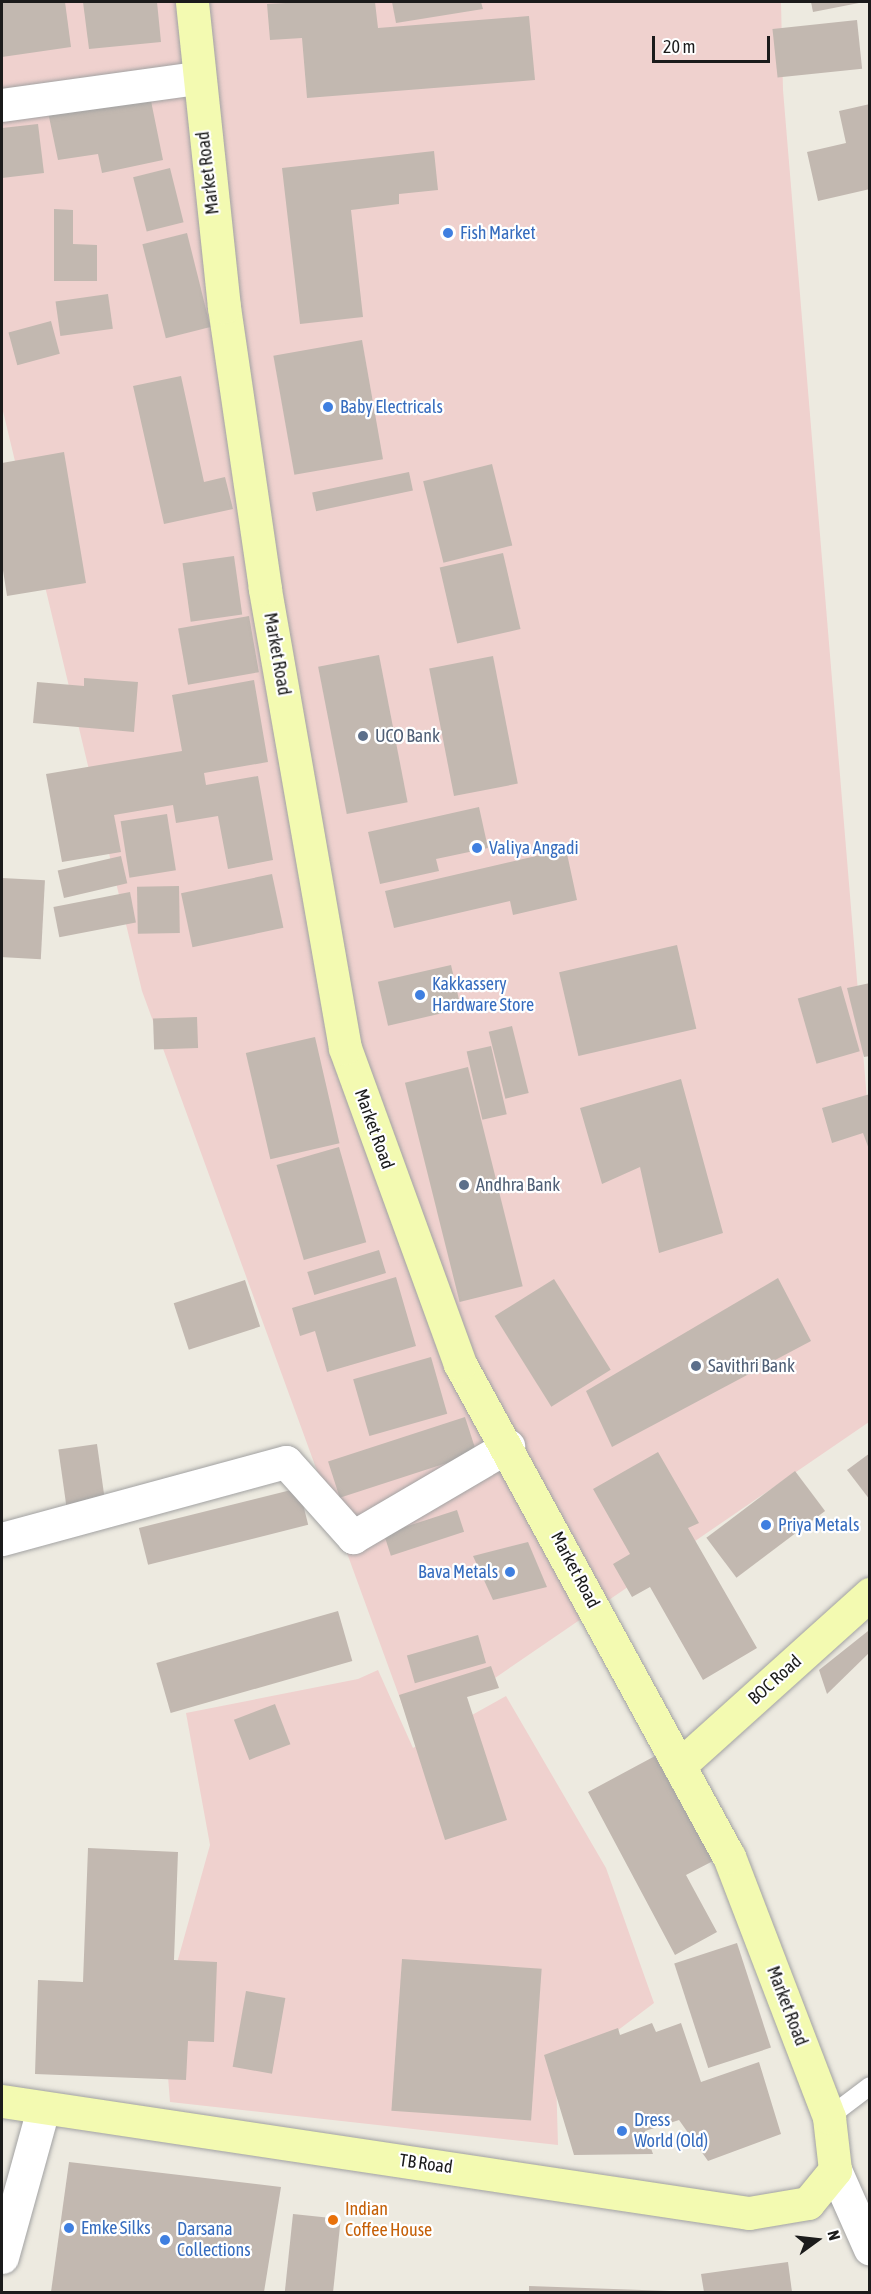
<!DOCTYPE html>
<style>
body{margin:0}
#map{position:relative;width:871px;height:2294px;overflow:hidden;background:#edeae0;font-family:"Asap Condensed",sans-serif}
div>[style]{position:absolute}
.commercial>*{inset:0;background:#efd1ce}
.building>*{inset:0;background:#c2b8b0;transform-origin:0 0}
.roads{filter:drop-shadow(0 0 2px #a2a2a2) drop-shadow(0 0 2px #a2a2a2)}
.service>*{height:18px;margin:-9px;padding:0 9px;transform-origin:9px;border-radius:9px;background:#fff}
.minor>*{height:33px;margin:-16.5px;padding:0 16.5px;transform-origin:16.5px;border-radius:16.5px;background:#fff}
.tertiary>*{height:33px;margin:-16.5px;padding:0 16.5px;transform-origin:16.5px;border-radius:16.5px;background:#fff}
.secondary>*{height:33px;margin:-16.5px;padding:0 16.5px;transform-origin:16.5px;border-radius:16.5px;background:#f3fab1}
.dots>*{width:16px;height:16px;translate:-50% -50%;box-sizing:border-box;border:3px solid #fff;border-radius:50%}
span{translate:-50% -50%;white-space:nowrap;text-align:center;line-height:1.15;-webkit-text-stroke:4.5px #fff;paint-order:stroke}
.street-label{font-size:18px;color:#1b1b1b}
.shop-label{font-size:18px;color:#366cbe}
.left{translate:0 -50%;text-align:left}
.right{translate:-100% -50%;text-align:right}
.service-label{font-size:18px;color:#4e5e75}
.food-label{font-size:18px;color:#c56008}
.frame{position:absolute;inset:0;border:3px solid #1b1b1b;pointer-events:none}
.north{position:absolute;left:787px;top:2210px;width:60px;height:60px;-webkit-text-stroke:4px #fff;paint-order:stroke;rotate:75deg;font-size:16px;font-weight:700;line-height:24px;text-align:center;color:#1b1b1b}
.north::after{content:'';display:block;margin:auto;width:21px;height:27px;background:#1b1b1b;clip-path:polygon(50% 0,100% 100%,50% 72%,0 100%)}
.scale{position:absolute;left:652px;top:36px;width:118px;height:27px;box-sizing:border-box;border:3px solid #1b1b1b;border-top:0;padding-left:8px;font-size:18px;line-height:21px;white-space:nowrap;color:#1b1b1b;-webkit-text-stroke:4px #fff;paint-order:stroke}
</style>
<div id="map">
<div class="commercial">
<div style="clip-path:polygon(2px 2px,781px 2px,783px 90px,869px 1124px,869px 1422px,413px 1734px,142px 991px,2px 407px)"></div>
<div style="clip-path:polygon(378px 1670px,413px 1748px,506px 1696px,606px 1868px,654px 2003px,556px 2077px,558px 2145px,170px 2102px,163px 2013px,210px 1845px,186px 1713px,358px 1679px)"></div>
</div>
<div class="building">
<div style="clip-path:polygon(2px 2px,65px 2px,71px 47px,2px 57px)"></div>
<div style="clip-path:polygon(83px 2px,157px 2px,161px 42px,89px 49px)"></div>
<div style="clip-path:polygon(304px 2px,375px 2px,378px 28px,529px 16px,535px 80px,307px 98px,302px 38px,270px 40px,267px 4px)"></div>
<div style="clip-path:polygon(392px 2px,481px 2px,483px 9px,396px 23px)"></div>
<div style="clip-path:polygon(811px 2px,859px 2px,859px 3px,813px 12px)"></div>
<div style="left:857px;top:20px;width:49px;height:85px;rotate:84deg"></div>
<div style="clip-path:polygon(149px 91px,163px 160px,102px 173px,98px 154px,58px 160px,48px 112px)"></div>
<div style="clip-path:polygon(870px 104px,870px 189px,818px 201px,807px 152px,846px 143px,839px 111px)"></div>
<div style="clip-path:polygon(38px 124px,44px 173px,2px 178px,2px 128px)"></div>
<div style="clip-path:polygon(434px 151px,438px 190px,399px 194px,399px 204px,351px 210px,363px 317px,300px 324px,282px 168px)"></div>
<div style="left:170px;top:168px;width:56px;height:38px;rotate:76deg"></div>
<div style="clip-path:polygon(54px 209px,73px 210px,73px 244px,97px 245px,97px 281px,54px 281px)"></div>
<div style="left:187px;top:233px;width:97px;height:46px;rotate:76deg"></div>
<div style="left:108px;top:294px;width:35px;height:53px;rotate:82deg"></div>
<div style="left:51px;top:321px;width:34px;height:44px;rotate:75deg"></div>
<div style="left:362px;top:340px;width:121px;height:90px;rotate:80deg"></div>
<div style="clip-path:polygon(181px 376px,204px 482px,225px 477px,233px 509px,164px 524px,133px 386px)"></div>
<div style="clip-path:polygon(64px 452px,86px 583px,7px 596px,2px 564px,2px 463px)"></div>
<div style="left:492px;top:464px;width:84px;height:71px;rotate:76deg"></div>
<div style="left:409px;top:472px;width:19px;height:99px;rotate:78deg"></div>
<div style="left:503px;top:553px;width:78px;height:65px;rotate:77deg"></div>
<div style="left:234px;top:556px;width:59px;height:52px;rotate:82deg"></div>
<div style="left:249px;top:616px;width:57px;height:72px;rotate:80deg"></div>
<div style="left:379px;top:655px;width:150px;height:62px;rotate:79deg"></div>
<div style="left:493px;top:656px;width:130px;height:65px;rotate:79deg"></div>
<div style="clip-path:polygon(84px 678px,138px 682px,134px 732px,33px 723px,37px 682px,84px 686px)"></div>
<div style="clip-path:polygon(254px 680px,268px 762px,204px 773px,206px 785px,258px 776px,273px 860px,228px 869px,218px 816px,176px 823px,173px 805px,114px 815px,121px 852px,62px 862px,46px 774px,182px 751px,172px 695px)"></div>
<div style="clip-path:polygon(479px 807px,488px 848px,436px 859px,439px 871px,380px 884px,368px 832px)"></div>
<div style="left:167px;top:814px;width:57px;height:47px;rotate:81deg"></div>
<div style="clip-path:polygon(566px 849px,577px 900px,513px 915px,510px 901px,394px 928px,385px 891px)"></div>
<div style="left:121px;top:856px;width:28px;height:65px;rotate:77deg"></div>
<div style="left:272px;top:874px;width:55px;height:93px;rotate:78deg"></div>
<div style="left:2px;top:878px;width:43px;height:79px;rotate:3deg"></div>
<div style="left:179px;top:886px;width:47px;height:42px;rotate:89deg"></div>
<div style="left:130px;top:892px;width:31px;height:78px;rotate:79deg"></div>
<div style="left:677px;top:945px;width:86px;height:121px;rotate:77deg"></div>
<div style="left:451px;top:965px;width:45px;height:75px;rotate:77deg"></div>
<div style="clip-path:polygon(870px 983px,870px 1056px,864px 1057px,847px 988px)"></div>
<div style="left:841px;top:986px;width:68px;height:45px;rotate:74deg"></div>
<div style="left:197px;top:1017px;width:31px;height:44px;rotate:88deg"></div>
<div style="left:512px;top:1026px;width:69px;height:24px;rotate:76deg"></div>
<div style="left:315px;top:1037px;width:109px;height:71px;rotate:77deg"></div>
<div style="left:491px;top:1046px;width:70px;height:25px;rotate:77deg"></div>
<div style="left:468px;top:1067px;width:226px;height:65px;rotate:76deg"></div>
<div style="clip-path:polygon(681px 1079px,723px 1233px,659px 1253px,640px 1167px,602px 1184px,580px 1108px)"></div>
<div style="clip-path:polygon(870px 1094px,870px 1152px,863px 1133px,832px 1143px,822px 1108px)"></div>
<div style="left:339px;top:1147px;width:99px;height:65px;rotate:74deg"></div>
<div style="left:379px;top:1250px;width:24px;height:75px;rotate:73deg"></div>
<div style="clip-path:polygon(396px 1277px,416px 1346px,327px 1372px,315px 1331px,300px 1336px,292px 1308px)"></div>
<div style="clip-path:polygon(778px 1278px,811px 1341px,612px 1447px,586px 1391px)"></div>
<div style="left:554px;top:1279px;width:107px;height:70px;rotate:58deg"></div>
<div style="left:245px;top:1280px;width:49px;height:75px;rotate:72deg"></div>
<div style="left:431px;top:1357px;width:59px;height:81px;rotate:74deg"></div>
<div style="left:465px;top:1417px;width:38px;height:144px;rotate:72deg"></div>
<div style="left:97px;top:1444px;width:57px;height:39px;rotate:82deg"></div>
<div style="clip-path:polygon(658px 1452px,699px 1523px,688px 1528px,757px 1648px,703px 1680px,650px 1587px,632px 1597px,613px 1564px,630px 1554px,593px 1489px)"></div>
<div style="clip-path:polygon(870px 1453px,870px 1500px,847px 1470px)"></div>
<div style="left:795px;top:1471px;width:50px;height:111px;rotate:53deg"></div>
<div style="left:299px;top:1488px;width:38px;height:165px;rotate:76deg"></div>
<div style="left:457px;top:1510px;width:23px;height:77px;rotate:72deg"></div>
<div style="clip-path:polygon(528px 1542px,547px 1587px,493px 1600px,473px 1556px)"></div>
<div style="left:338px;top:1611px;width:52px;height:189px;rotate:74deg"></div>
<div style="clip-path:polygon(868px 1631px,870px 1652px,827px 1694px,819px 1670px)"></div>
<div style="left:478px;top:1635px;width:29px;height:74px;rotate:74deg"></div>
<div style="clip-path:polygon(491px 1666px,499px 1688px,467px 1697px,507px 1820px,445px 1840px,399px 1695px)"></div>
<div style="left:275px;top:1704px;width:43px;height:44px;rotate:69deg"></div>
<div style="clip-path:polygon(655px 1756px,713px 1861px,686px 1875px,717px 1932px,675px 1955px,588px 1792px)"></div>
<div style="clip-path:polygon(88px 1848px,178px 1852px,174px 1960px,217px 1962px,214px 2042px,188px 2041px,186px 2080px,35px 2074px,38px 1980px,83px 1982px)"></div>
<div style="left:737px;top:1943px;width:110px;height:66px;rotate:72deg"></div>
<div style="left:402px;top:1959px;width:140px;height:152px;rotate:4deg"></div>
<div style="left:246px;top:1991px;width:40px;height:77px;rotate:10deg"></div>
<div style="clip-path:polygon(652px 2023px,656px 2032px,681px 2023px,701px 2082px,759px 2062px,781px 2134px,708px 2161px,679px 2120px,645px 2131px,653px 2154px,574px 2155px,544px 2055px,618px 2028px,620px 2035px)"></div>
<div style="clip-path:polygon(69px 2162px,281px 2187px,264px 2292px,51px 2292px)"></div>
<div style="left:293px;top:2214px;width:48px;height:78px;rotate:6deg"></div>
<div style="clip-path:polygon(788px 2262px,792px 2292px,704px 2292px,701px 2274px)"></div>
<div style="clip-path:polygon(529px 2286px,670px 2291px,670px 2292px,529px 2292px)"></div>
</div>
<div class="roads">
<div class="service">
<div style="left:829px;top:2117px;width:51px;rotate:-37.1deg"></div>
</div>
<div class="minor">
<div style="left:2px;top:105px;width:197px;rotate:-7.9deg"></div>
<div style="left:2px;top:1539px;width:294px;rotate:-15.2deg"></div>
<div style="left:286px;top:1462px;width:101px;rotate:48.2deg"></div>
<div style="left:353px;top:1537px;width:180px;rotate:-30.4deg"></div>
<div style="left:2px;top:2257px;width:154px;rotate:-74.5deg"></div>
</div>
<div class="tertiary">
<div style="left:835px;top:2170px;width:86px;rotate:66.1deg"></div>
</div>
<div class="secondary">
<div style="left:680px;top:1765px;width:256px;rotate:-42deg"></div>
<div style="left:2px;top:2101px;width:755px;rotate:8.53deg"></div>
<div style="left:749px;top:2213px;width:60px;rotate:-9.6deg"></div>
<div style="left:808px;top:2203px;width:43px;rotate:-50.7deg"></div>
<div style="left:835px;top:2170px;width:53px;rotate:-96.5deg"></div>
<div style="left:829px;top:2117px;width:279px;rotate:-111deg"></div>
<div style="left:729px;top:1857px;width:562px;rotate:-118.62deg"></div>
<div style="left:460px;top:1364px;width:336px;rotate:-110deg"></div>
<div style="left:345px;top:1048px;width:467px;rotate:-99.9deg"></div>
<div style="left:265px;top:588px;width:284px;rotate:-98.3deg"></div>
<div style="left:224px;top:307px;width:307px;rotate:-96deg"></div>
</div>
</div>
<div class="dots">
<div style="left:448px;top:233px;background:#3f7fe0"></div>
<div style="left:328px;top:407px;background:#3f7fe0"></div>
<div style="left:363px;top:736px;background:#5c6f8a"></div>
<div style="left:477px;top:848px;background:#3f7fe0"></div>
<div style="left:420px;top:995px;background:#3f7fe0"></div>
<div style="left:464px;top:1185px;background:#5c6f8a"></div>
<div style="left:696px;top:1366px;background:#5c6f8a"></div>
<div style="left:766px;top:1525px;background:#3f7fe0"></div>
<div style="left:510px;top:1572px;background:#3f7fe0"></div>
<div style="left:622px;top:2131px;background:#3f7fe0"></div>
<div style="left:333px;top:2220px;background:#e8710a"></div>
<div style="left:69px;top:2228px;background:#3f7fe0"></div>
<div style="left:165px;top:2240px;background:#3f7fe0"></div>
</div>
<div class="street-label">
<span style="left:208px;top:173px;rotate:-97deg">Market Road</span>
<span style="left:277px;top:654px;rotate:80deg">Market Road</span>
<span style="left:374px;top:1129px;rotate:70deg">Market Road</span>
<span style="left:575px;top:1570px;rotate:62deg">Market Road</span>
<span style="left:775px;top:1680px;rotate:-42deg">BOC Road</span>
<span style="left:787px;top:2006px;rotate:69deg">Market Road</span>
<span style="left:426px;top:2164px;rotate:8deg">TB Road</span>
</div>
<div class="shop-label">
<span class="left" style="left:460px;top:233px">Fish Market</span>
<span class="left" style="left:340px;top:407px">Baby Electricals</span>
<span class="left" style="left:489px;top:848px">Valiya Angadi</span>
<span class="left" style="left:432px;top:995px">Kakkassery<br>Hardware Store</span>
<span class="left" style="left:778px;top:1525px">Priya Metals</span>
<span class="right" style="left:498px;top:1572px">Bava Metals</span>
<span class="left" style="left:634px;top:2131px">Dress<br>World (Old)</span>
<span class="left" style="left:81px;top:2228px">Emke Silks</span>
<span class="left" style="left:177px;top:2240px">Darsana<br>Collections</span>
</div>
<div class="service-label">
<span class="left" style="left:375px;top:736px">UCO Bank</span>
<span class="left" style="left:476px;top:1185px">Andhra Bank</span>
<span class="left" style="left:708px;top:1366px">Savithri Bank</span>
</div>
<div class="food-label">
<span class="left" style="left:345px;top:2220px">Indian<br>Coffee House</span>
</div>
<div class="frame"></div>
<div class="north">N</div>
<div class="scale">20 m</div>
</div>
